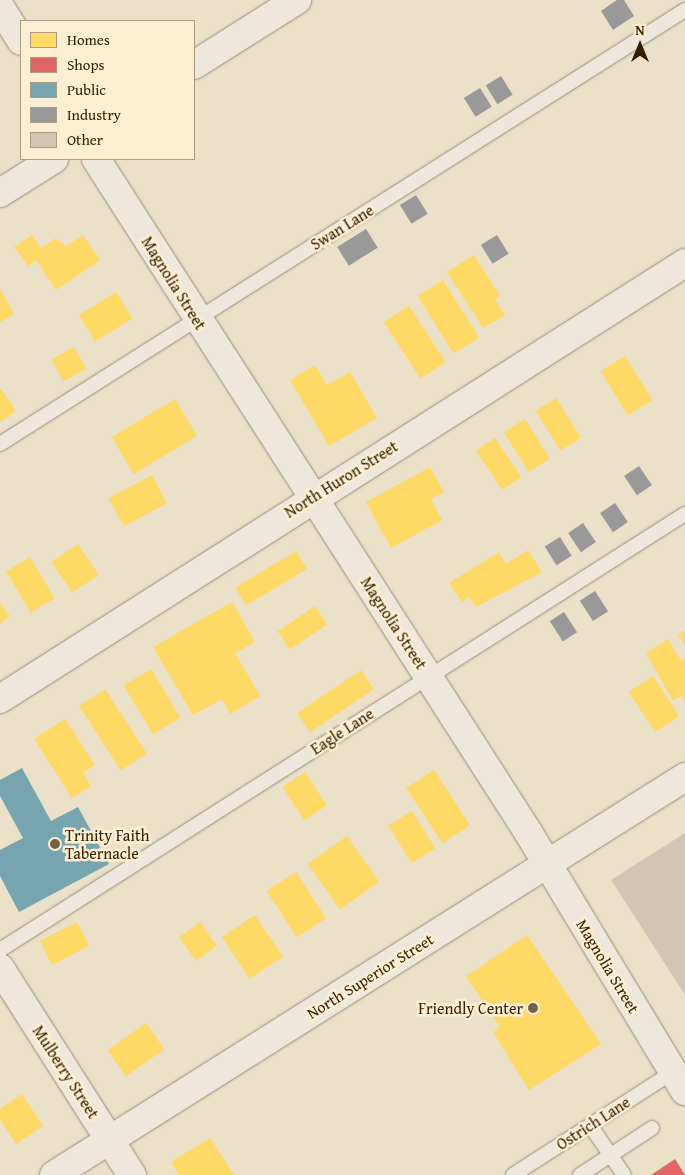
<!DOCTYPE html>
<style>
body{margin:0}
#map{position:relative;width:685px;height:1175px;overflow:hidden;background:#ebe0c8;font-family:"Gentium Book Plus",serif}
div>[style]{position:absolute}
.homes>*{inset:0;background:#ffd966;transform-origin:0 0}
.shops>*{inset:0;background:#e06666}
.public>*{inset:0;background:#76a5af}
.industry>*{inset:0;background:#999;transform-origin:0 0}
.building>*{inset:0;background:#d4c4b3}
.roads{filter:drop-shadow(0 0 1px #978f7d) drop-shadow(0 0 1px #978f7d)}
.lane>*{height:14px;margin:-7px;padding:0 7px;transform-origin:7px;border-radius:7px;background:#eee8dc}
.street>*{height:28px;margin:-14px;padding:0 14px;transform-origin:14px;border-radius:14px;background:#eee8dc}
.secondary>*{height:28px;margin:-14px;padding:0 14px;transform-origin:14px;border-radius:14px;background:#eee8dc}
.dots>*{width:14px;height:14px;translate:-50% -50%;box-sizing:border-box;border:2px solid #fceed2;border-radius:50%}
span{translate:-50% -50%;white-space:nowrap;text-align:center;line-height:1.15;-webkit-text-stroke:5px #fceed2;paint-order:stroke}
.street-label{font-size:16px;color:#331e00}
.poi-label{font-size:16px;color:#331e00}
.left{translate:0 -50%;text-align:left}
.right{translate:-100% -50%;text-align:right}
.legend{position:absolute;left:20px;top:20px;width:175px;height:140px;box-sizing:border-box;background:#fceed2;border:1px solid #ac9b7e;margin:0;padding:6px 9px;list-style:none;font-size:15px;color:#331e00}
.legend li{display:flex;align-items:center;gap:10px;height:25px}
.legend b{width:25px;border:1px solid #ac9b7e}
.north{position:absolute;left:615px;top:20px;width:50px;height:50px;-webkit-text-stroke:4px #fceed2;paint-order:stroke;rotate:0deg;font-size:14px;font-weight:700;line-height:20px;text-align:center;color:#331e00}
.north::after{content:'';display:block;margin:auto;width:18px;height:22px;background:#331e00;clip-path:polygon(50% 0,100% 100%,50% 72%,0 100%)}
</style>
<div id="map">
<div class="homes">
<div style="clip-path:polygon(32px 235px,41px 248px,56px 238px,66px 246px,83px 235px,100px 260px,56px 290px,36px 260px,28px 266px,14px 247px)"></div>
<div style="clip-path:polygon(474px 255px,500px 296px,495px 299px,505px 315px,483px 328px,447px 272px)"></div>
<div style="left:443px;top:280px;width:68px;height:30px;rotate:58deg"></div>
<div style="clip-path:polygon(0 289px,14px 314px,0 322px)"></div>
<div style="left:116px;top:292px;width:31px;height:44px;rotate:58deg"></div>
<div style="left:409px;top:306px;width:67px;height:30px;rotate:57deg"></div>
<div style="left:74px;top:347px;width:25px;height:26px;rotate:61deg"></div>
<div style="left:625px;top:356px;width:52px;height:29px;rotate:58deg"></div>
<div style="clip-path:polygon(315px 365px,327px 385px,350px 372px,377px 418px,329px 446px,290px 380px)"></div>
<div style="clip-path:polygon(1px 389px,16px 411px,0 422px,0 390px)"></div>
<div style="left:556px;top:398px;width:47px;height:24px;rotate:58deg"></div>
<div style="left:175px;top:399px;width:43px;height:74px;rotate:59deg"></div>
<div style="left:525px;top:419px;width:47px;height:25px;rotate:58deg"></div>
<div style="left:495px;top:438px;width:47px;height:23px;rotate:56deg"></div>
<div style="clip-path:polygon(430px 467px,444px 492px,431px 499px,442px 520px,391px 548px,366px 502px)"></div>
<div style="left:152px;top:475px;width:32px;height:49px;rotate:62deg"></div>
<div style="left:78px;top:544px;width:37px;height:32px;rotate:56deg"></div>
<div style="clip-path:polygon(528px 550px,542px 572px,476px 607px,469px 597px,462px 602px,449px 583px,499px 552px,506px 564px)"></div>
<div style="left:296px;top:551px;width:21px;height:71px;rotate:59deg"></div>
<div style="left:30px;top:557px;width:48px;height:28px;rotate:59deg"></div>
<div style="clip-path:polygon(232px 602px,255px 642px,235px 653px,260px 696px,230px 714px,222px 699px,193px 715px,153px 647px)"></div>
<div style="clip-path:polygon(0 603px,10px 616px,0 624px)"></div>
<div style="left:315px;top:606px;width:22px;height:45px;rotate:56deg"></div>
<div style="clip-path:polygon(685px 630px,685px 645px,678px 635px)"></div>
<div style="clip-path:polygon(668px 639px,681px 661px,685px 658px,685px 701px,681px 696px,673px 701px,646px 653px)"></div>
<div style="left:151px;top:669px;width:57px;height:32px;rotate:59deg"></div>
<div style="left:361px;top:670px;width:23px;height:77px;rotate:56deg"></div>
<div style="left:653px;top:676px;width:48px;height:29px;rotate:57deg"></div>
<div style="left:105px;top:689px;width:77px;height:31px;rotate:57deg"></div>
<div style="clip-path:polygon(65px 719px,95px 765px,83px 773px,91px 786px,72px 798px,34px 739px)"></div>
<div style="left:434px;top:770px;width:66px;height:33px;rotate:57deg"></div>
<div style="left:305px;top:772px;width:40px;height:27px;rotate:57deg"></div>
<div style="left:412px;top:811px;width:44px;height:28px;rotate:58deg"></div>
<div style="left:347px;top:836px;width:56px;height:48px;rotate:55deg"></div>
<div style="left:296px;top:872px;width:55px;height:35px;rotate:57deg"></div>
<div style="left:255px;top:915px;width:50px;height:40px;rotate:56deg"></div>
<div style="left:77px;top:922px;width:27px;height:42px;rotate:63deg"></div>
<div style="left:200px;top:922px;width:29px;height:26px;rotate:54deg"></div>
<div style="clip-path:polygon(527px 935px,601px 1044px,529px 1090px,493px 1032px,500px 1027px,466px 976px)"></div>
<div style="left:146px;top:1023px;width:32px;height:47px;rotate:55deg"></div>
<div style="clip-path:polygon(22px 1094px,43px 1126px,16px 1144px,0 1120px,0 1109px)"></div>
<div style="clip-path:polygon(210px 1138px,234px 1175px,179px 1175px,171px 1162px)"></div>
</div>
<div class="shops">
<div style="clip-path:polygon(675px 1159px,685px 1175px,651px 1175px)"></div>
</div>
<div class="public">
<div style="clip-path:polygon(22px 768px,51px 821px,78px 807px,109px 864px,19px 912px,0 876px,0 850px,23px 838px,0 796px,0 780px)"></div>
</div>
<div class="industry">
<div style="clip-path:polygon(617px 0,624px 0,634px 16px,613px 30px,601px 11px)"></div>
<div style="left:501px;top:76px;width:22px;height:18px;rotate:58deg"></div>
<div style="left:480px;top:88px;width:22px;height:19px;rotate:58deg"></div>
<div style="left:416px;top:195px;width:22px;height:19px;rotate:58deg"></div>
<div style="left:366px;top:229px;width:22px;height:34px;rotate:58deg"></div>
<div style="left:497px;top:235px;width:22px;height:19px;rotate:58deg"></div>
<div style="left:639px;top:466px;width:23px;height:18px;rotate:56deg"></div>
<div style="left:615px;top:503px;width:23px;height:18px;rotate:56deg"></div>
<div style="left:583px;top:523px;width:23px;height:18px;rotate:56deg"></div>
<div style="left:560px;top:537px;width:22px;height:18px;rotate:58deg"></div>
<div style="left:595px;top:591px;width:24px;height:18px;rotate:57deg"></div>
<div style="left:564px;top:612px;width:24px;height:17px;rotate:57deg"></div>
</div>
<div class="building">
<div style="clip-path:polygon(685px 833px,685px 995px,611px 880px)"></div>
</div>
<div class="roads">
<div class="lane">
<div style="left:0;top:444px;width:811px;rotate:-32.36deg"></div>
<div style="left:0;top:950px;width:812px;rotate:-32.48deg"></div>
<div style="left:590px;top:1125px;width:60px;rotate:55.8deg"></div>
<div style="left:513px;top:1175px;width:190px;rotate:-32.8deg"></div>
<div style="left:580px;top:1175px;width:86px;rotate:-33.1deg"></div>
</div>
<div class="street">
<div style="left:0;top:7px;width:40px;rotate:58deg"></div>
<div style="left:96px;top:159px;width:800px;rotate:57.3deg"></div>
<div style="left:528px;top:832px;width:303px;rotate:58.8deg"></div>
<div style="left:0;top:968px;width:246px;rotate:57.5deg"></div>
<div style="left:54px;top:1175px;width:746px;rotate:-32.24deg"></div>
</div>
<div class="secondary">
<div style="left:194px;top:65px;width:122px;rotate:-32.3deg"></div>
<div style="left:0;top:193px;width:64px;rotate:-32.2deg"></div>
<div style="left:0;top:699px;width:812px;rotate:-32.48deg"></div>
</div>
</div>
<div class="dots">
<div style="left:55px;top:844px;background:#736246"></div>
<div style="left:533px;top:1008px;background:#736246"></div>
</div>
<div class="street-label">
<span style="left:342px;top:227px;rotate:-32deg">Swan Lane</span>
<span style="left:174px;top:283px;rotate:58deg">Magnolia Street</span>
<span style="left:341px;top:479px;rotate:-32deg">North Huron Street</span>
<span style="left:394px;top:623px;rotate:57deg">Magnolia Street</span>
<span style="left:342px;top:731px;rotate:-33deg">Eagle Lane</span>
<span style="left:608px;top:966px;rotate:59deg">Magnolia Street</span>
<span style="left:370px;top:976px;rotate:-32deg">North Superior Street</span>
<span style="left:66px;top:1072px;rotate:57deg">Mulberry Street</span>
<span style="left:593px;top:1123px;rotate:-33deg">Ostrich Lane</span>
</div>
<div class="poi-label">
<span class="left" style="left:65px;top:844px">Trinity Faith<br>Tabernacle</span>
<span class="right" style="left:523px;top:1008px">Friendly Center</span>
</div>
<ul class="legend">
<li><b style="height:14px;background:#ffd966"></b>Homes</li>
<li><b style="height:14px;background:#e06666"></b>Shops</li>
<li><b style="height:14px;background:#76a5af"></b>Public</li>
<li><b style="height:14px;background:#999"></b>Industry</li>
<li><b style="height:14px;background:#d4c4b3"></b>Other</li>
</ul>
<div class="north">N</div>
</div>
